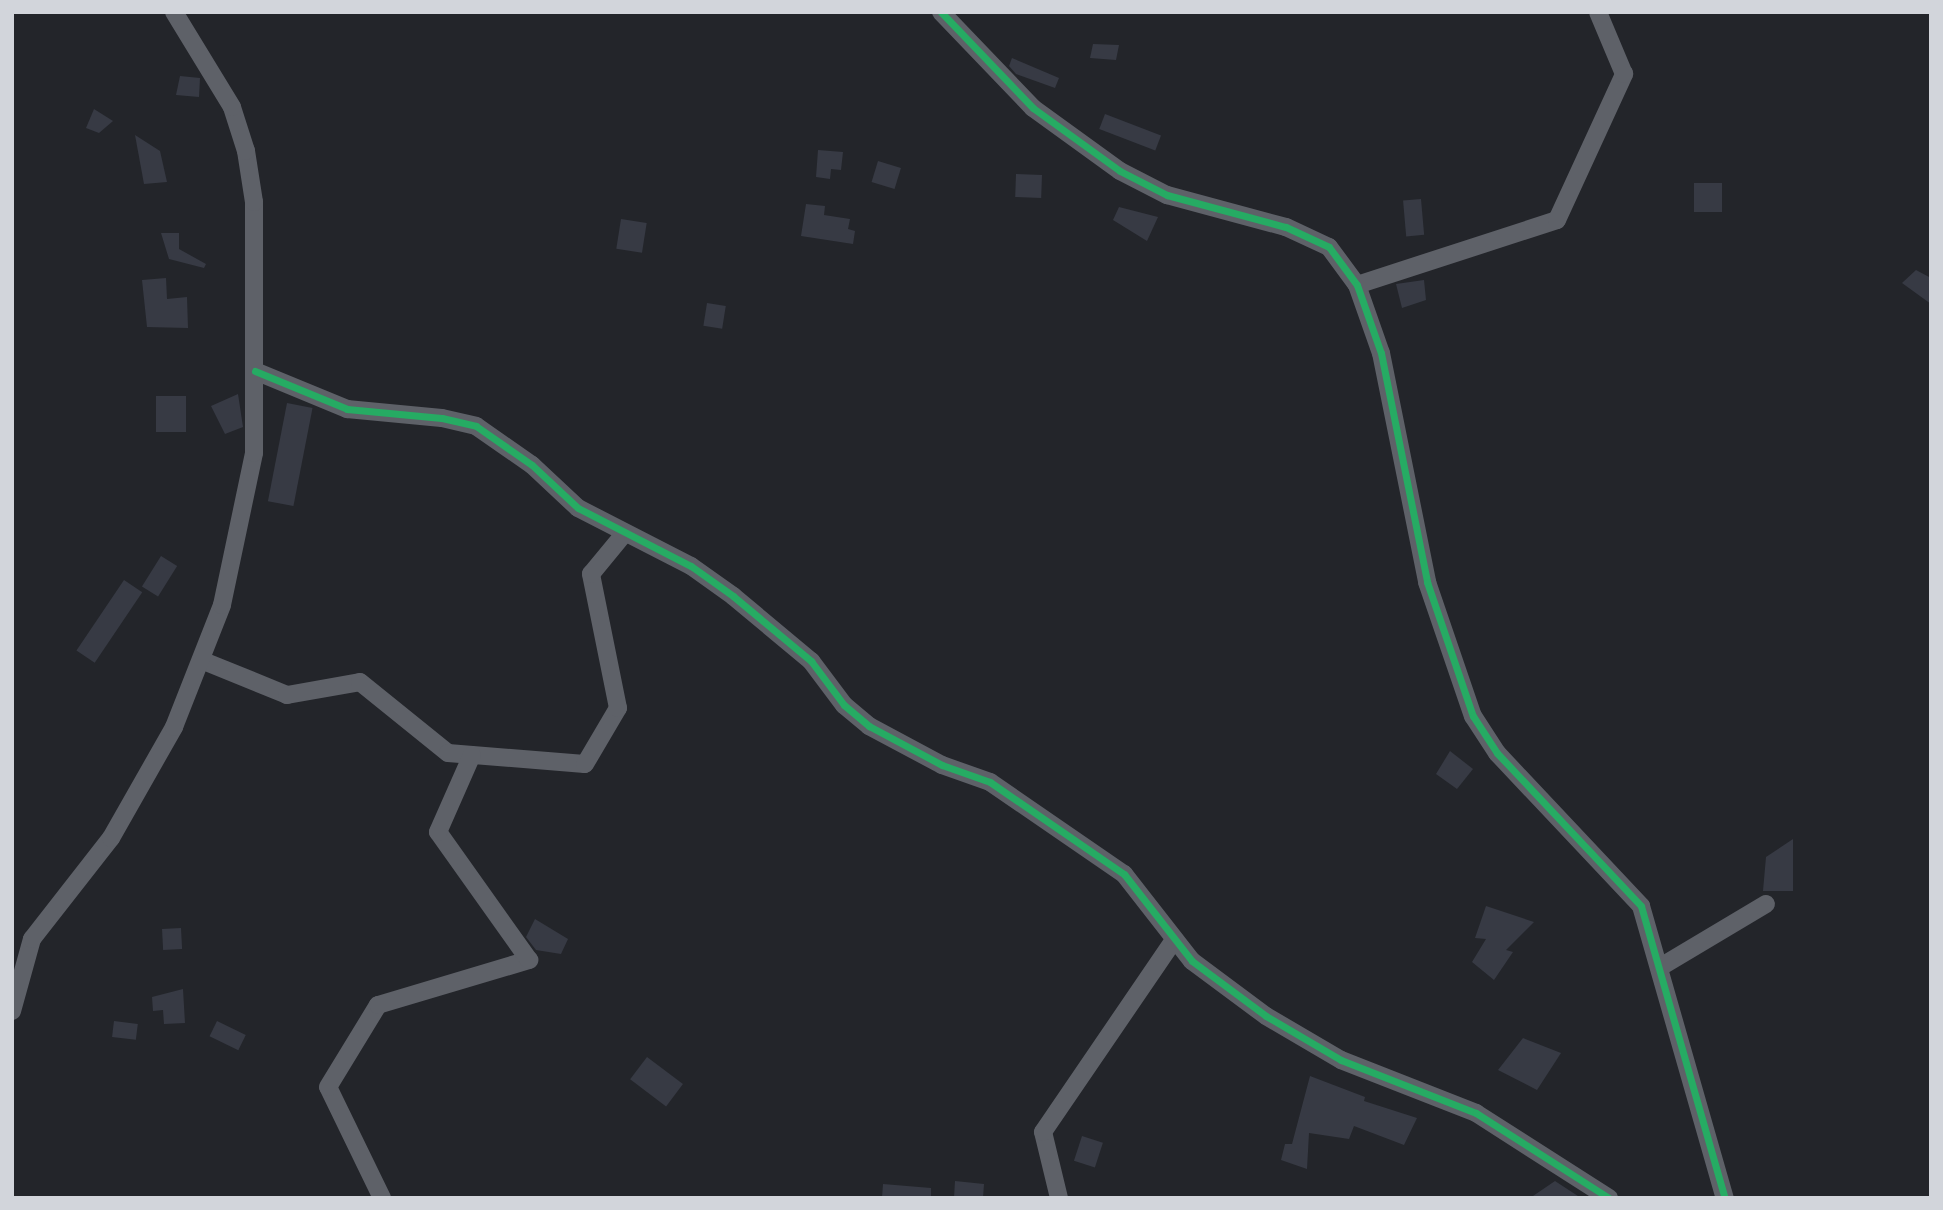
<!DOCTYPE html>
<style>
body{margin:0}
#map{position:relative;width:1943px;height:1210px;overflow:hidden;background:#23252a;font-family:Spectral,serif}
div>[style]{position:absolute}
.building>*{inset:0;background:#373a44;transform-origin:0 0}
.minor>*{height:18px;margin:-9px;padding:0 9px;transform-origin:9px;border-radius:9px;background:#5e6168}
.cycleway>*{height:7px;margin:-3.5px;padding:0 3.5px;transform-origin:3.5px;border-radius:3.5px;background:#26ab63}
span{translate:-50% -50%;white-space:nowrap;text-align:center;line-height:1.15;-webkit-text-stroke:5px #0b0d11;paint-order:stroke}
.frame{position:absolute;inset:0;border:14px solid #d2d5db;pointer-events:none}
</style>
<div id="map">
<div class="building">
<div style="clip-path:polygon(1093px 44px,1119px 45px,1116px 60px,1090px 58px)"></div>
<div style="clip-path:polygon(1012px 58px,1059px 78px,1055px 88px,1016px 74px,1009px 66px)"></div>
<div style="clip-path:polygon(180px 76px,200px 78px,199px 97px,176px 95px)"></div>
<div style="clip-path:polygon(94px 109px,113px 121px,99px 133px,86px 128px)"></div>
<div style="left:1105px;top:114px;width:60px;height:16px;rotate:21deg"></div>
<div style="clip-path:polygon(135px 135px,160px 151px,167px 182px,144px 184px)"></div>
<div style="clip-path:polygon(818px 150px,843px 152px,841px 170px,831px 169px,830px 179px,816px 177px)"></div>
<div style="left:878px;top:161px;width:24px;height:22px;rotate:17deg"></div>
<div style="left:1016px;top:174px;width:26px;height:23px;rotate:2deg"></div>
<div style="left:1722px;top:183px;width:29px;height:28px;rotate:90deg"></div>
<div style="left:1421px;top:199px;width:36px;height:18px;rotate:85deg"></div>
<div style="clip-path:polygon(806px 204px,825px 206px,824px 215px,850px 219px,848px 229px,855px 231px,853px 244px,801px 236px)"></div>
<div style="clip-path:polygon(1119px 207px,1158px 217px,1147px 241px,1113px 220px)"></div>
<div style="left:621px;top:219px;width:26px;height:30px;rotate:9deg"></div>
<div style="clip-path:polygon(161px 233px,179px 233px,179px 249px,206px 264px,204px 268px,169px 259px)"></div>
<div style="clip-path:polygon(1916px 270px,1931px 278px,1931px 304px,1902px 283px)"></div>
<div style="clip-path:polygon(166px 278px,167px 299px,187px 297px,188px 328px,147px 327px,142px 280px)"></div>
<div style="clip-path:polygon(1424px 280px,1426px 300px,1402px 308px,1396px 284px)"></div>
<div style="left:707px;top:303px;width:19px;height:23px;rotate:9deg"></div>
<div style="clip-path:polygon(238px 394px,243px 427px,225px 434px,211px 406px)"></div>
<div style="left:156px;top:396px;width:30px;height:36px"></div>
<div style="left:287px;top:403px;width:26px;height:100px;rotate:11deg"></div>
<div style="left:161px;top:556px;width:19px;height:36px;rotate:32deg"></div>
<div style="left:124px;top:580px;width:22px;height:85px;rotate:34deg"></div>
<div style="clip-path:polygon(1450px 751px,1473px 769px,1457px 789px,1436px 774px)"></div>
<div style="clip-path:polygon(1793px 839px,1793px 891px,1763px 891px,1766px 857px)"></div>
<div style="clip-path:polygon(1486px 906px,1534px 922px,1506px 950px,1513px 952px,1494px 980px,1472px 962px,1486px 939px,1475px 938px)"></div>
<div style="clip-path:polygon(535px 919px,568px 939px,561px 954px,536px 950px,526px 937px)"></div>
<div style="left:181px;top:928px;width:21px;height:19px;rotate:87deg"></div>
<div style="clip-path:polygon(183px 989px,185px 1023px,164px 1024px,163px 1010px,153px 1011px,152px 997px)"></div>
<div style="left:114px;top:1021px;width:24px;height:16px;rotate:7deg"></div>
<div style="left:217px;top:1021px;width:32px;height:17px;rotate:26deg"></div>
<div style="clip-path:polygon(1523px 1038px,1561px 1053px,1537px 1090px,1498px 1070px)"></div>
<div style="left:647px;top:1057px;width:45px;height:28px;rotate:37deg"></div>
<div style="clip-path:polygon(1310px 1076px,1365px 1097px,1364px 1101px,1417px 1118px,1404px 1145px,1354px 1126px,1349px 1139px,1309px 1133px,1307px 1169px,1281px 1160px,1285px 1144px,1292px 1144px)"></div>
<div style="left:1082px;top:1136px;width:22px;height:26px;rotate:18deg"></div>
<div style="clip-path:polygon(955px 1181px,984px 1184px,983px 1198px,954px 1198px)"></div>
<div style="clip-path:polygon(1555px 1181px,1581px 1198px,1530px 1198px)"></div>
<div style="clip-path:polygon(883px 1184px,931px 1188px,931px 1198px,882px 1198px)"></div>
</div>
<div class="minor">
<div style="left:941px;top:12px;width:133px;rotate:46.2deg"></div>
<div style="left:1033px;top:108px;width:107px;rotate:35.9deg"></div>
<div style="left:1120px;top:171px;width:53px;rotate:27.1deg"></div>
<div style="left:1167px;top:195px;width:123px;rotate:15.1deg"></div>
<div style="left:1286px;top:227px;width:47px;rotate:24.9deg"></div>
<div style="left:1329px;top:247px;width:47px;rotate:53.6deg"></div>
<div style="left:1357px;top:285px;width:72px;rotate:70.6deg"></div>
<div style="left:1381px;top:353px;width:234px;rotate:78.6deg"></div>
<div style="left:1427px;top:582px;width:142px;rotate:71.1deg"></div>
<div style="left:1473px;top:716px;width:44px;rotate:57deg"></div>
<div style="left:1497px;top:753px;width:210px;rotate:46.7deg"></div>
<div style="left:1641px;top:906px;width:304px;rotate:74deg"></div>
<div style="left:1357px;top:285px;width:210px;rotate:-18deg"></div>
<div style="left:1557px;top:220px;width:161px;rotate:-65.3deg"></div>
<div style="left:1624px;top:74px;width:67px;rotate:-112.8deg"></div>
<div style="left:255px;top:371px;width:100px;rotate:22.4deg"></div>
<div style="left:347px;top:409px;width:95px;rotate:5.4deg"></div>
<div style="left:442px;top:418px;width:35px;rotate:13deg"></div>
<div style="left:476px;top:426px;width:68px;rotate:34.9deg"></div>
<div style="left:532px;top:465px;width:63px;rotate:43.1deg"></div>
<div style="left:578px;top:508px;width:127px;rotate:27.2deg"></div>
<div style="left:691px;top:566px;width:52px;rotate:35.5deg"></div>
<div style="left:733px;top:596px;width:102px;rotate:39.8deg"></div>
<div style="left:811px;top:661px;width:55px;rotate:53.1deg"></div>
<div style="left:844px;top:705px;width:33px;rotate:40deg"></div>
<div style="left:869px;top:726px;width:83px;rotate:28.1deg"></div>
<div style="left:942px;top:765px;width:51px;rotate:19.5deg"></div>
<div style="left:990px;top:782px;width:163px;rotate:34.5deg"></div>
<div style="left:1124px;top:874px;width:110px;rotate:52deg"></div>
<div style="left:1192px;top:961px;width:92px;rotate:36.6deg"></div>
<div style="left:1266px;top:1016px;width:87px;rotate:30.4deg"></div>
<div style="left:1341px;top:1060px;width:145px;rotate:21.4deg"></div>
<div style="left:1476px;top:1113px;width:158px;rotate:32.6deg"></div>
<div style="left:201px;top:660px;width:93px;rotate:22.1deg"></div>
<div style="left:287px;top:695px;width:74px;rotate:-10.1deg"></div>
<div style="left:360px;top:682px;width:113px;rotate:38.9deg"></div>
<div style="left:448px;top:753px;width:137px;rotate:4.6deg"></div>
<div style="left:585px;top:764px;width:65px;rotate:-59.5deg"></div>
<div style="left:618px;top:708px;width:137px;rotate:-101.4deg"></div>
<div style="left:591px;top:574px;width:52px;rotate:-50.5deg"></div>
<div style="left:1662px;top:966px;width:121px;rotate:-30.8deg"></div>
<div style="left:12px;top:1011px;width:75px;rotate:-74.5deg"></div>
<div style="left:32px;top:939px;width:128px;rotate:-52deg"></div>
<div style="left:111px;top:838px;width:128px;rotate:-60.4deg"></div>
<div style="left:174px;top:727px;width:131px;rotate:-68.5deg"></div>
<div style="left:222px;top:605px;width:155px;rotate:-78.1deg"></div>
<div style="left:254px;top:453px;width:251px;rotate:-90deg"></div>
<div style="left:254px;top:202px;width:52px;rotate:-98.9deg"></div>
<div style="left:246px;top:151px;width:46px;rotate:-107.7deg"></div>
<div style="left:232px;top:107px;width:111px;rotate:-121.4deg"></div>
<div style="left:382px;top:1198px;width:123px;rotate:-115.9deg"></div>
<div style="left:328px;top:1087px;width:96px;rotate:-58.6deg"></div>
<div style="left:378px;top:1005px;width:158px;rotate:-16.6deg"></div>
<div style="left:529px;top:960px;width:157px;rotate:-125.4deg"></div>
<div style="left:438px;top:832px;width:84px;rotate:-66.2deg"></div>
<div style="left:1059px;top:1198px;width:68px;rotate:-103.6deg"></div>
<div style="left:1043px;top:1132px;width:232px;rotate:-55.7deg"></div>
</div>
<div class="cycleway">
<div style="left:941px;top:12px;width:133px;rotate:46.2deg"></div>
<div style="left:1033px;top:108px;width:107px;rotate:35.9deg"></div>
<div style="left:1120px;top:171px;width:53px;rotate:27.1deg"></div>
<div style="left:1167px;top:195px;width:123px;rotate:15.1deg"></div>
<div style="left:1286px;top:227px;width:47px;rotate:24.9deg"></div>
<div style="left:1329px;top:247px;width:47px;rotate:53.6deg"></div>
<div style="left:1357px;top:285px;width:72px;rotate:70.6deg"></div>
<div style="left:1381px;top:353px;width:234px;rotate:78.6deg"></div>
<div style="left:1427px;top:582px;width:142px;rotate:71.1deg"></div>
<div style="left:1473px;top:716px;width:44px;rotate:57deg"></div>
<div style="left:1497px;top:753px;width:210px;rotate:46.7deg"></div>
<div style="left:1641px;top:906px;width:304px;rotate:74deg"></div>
<div style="left:255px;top:371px;width:100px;rotate:22.4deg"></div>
<div style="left:347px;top:409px;width:95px;rotate:5.4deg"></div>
<div style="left:442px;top:418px;width:35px;rotate:13deg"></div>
<div style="left:476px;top:426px;width:68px;rotate:34.9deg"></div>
<div style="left:532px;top:465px;width:63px;rotate:43.1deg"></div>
<div style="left:578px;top:508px;width:127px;rotate:27.2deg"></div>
<div style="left:691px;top:566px;width:52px;rotate:35.5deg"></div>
<div style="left:733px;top:596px;width:102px;rotate:39.8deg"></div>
<div style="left:811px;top:661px;width:55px;rotate:53.1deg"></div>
<div style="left:844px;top:705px;width:33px;rotate:40deg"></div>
<div style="left:869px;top:726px;width:83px;rotate:28.1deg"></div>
<div style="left:942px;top:765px;width:51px;rotate:19.5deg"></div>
<div style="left:990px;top:782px;width:163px;rotate:34.5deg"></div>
<div style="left:1124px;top:874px;width:110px;rotate:52deg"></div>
<div style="left:1192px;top:961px;width:92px;rotate:36.6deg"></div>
<div style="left:1266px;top:1016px;width:87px;rotate:30.4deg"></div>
<div style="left:1341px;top:1060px;width:145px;rotate:21.4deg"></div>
<div style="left:1476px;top:1113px;width:158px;rotate:32.6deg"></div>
</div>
<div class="frame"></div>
</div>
